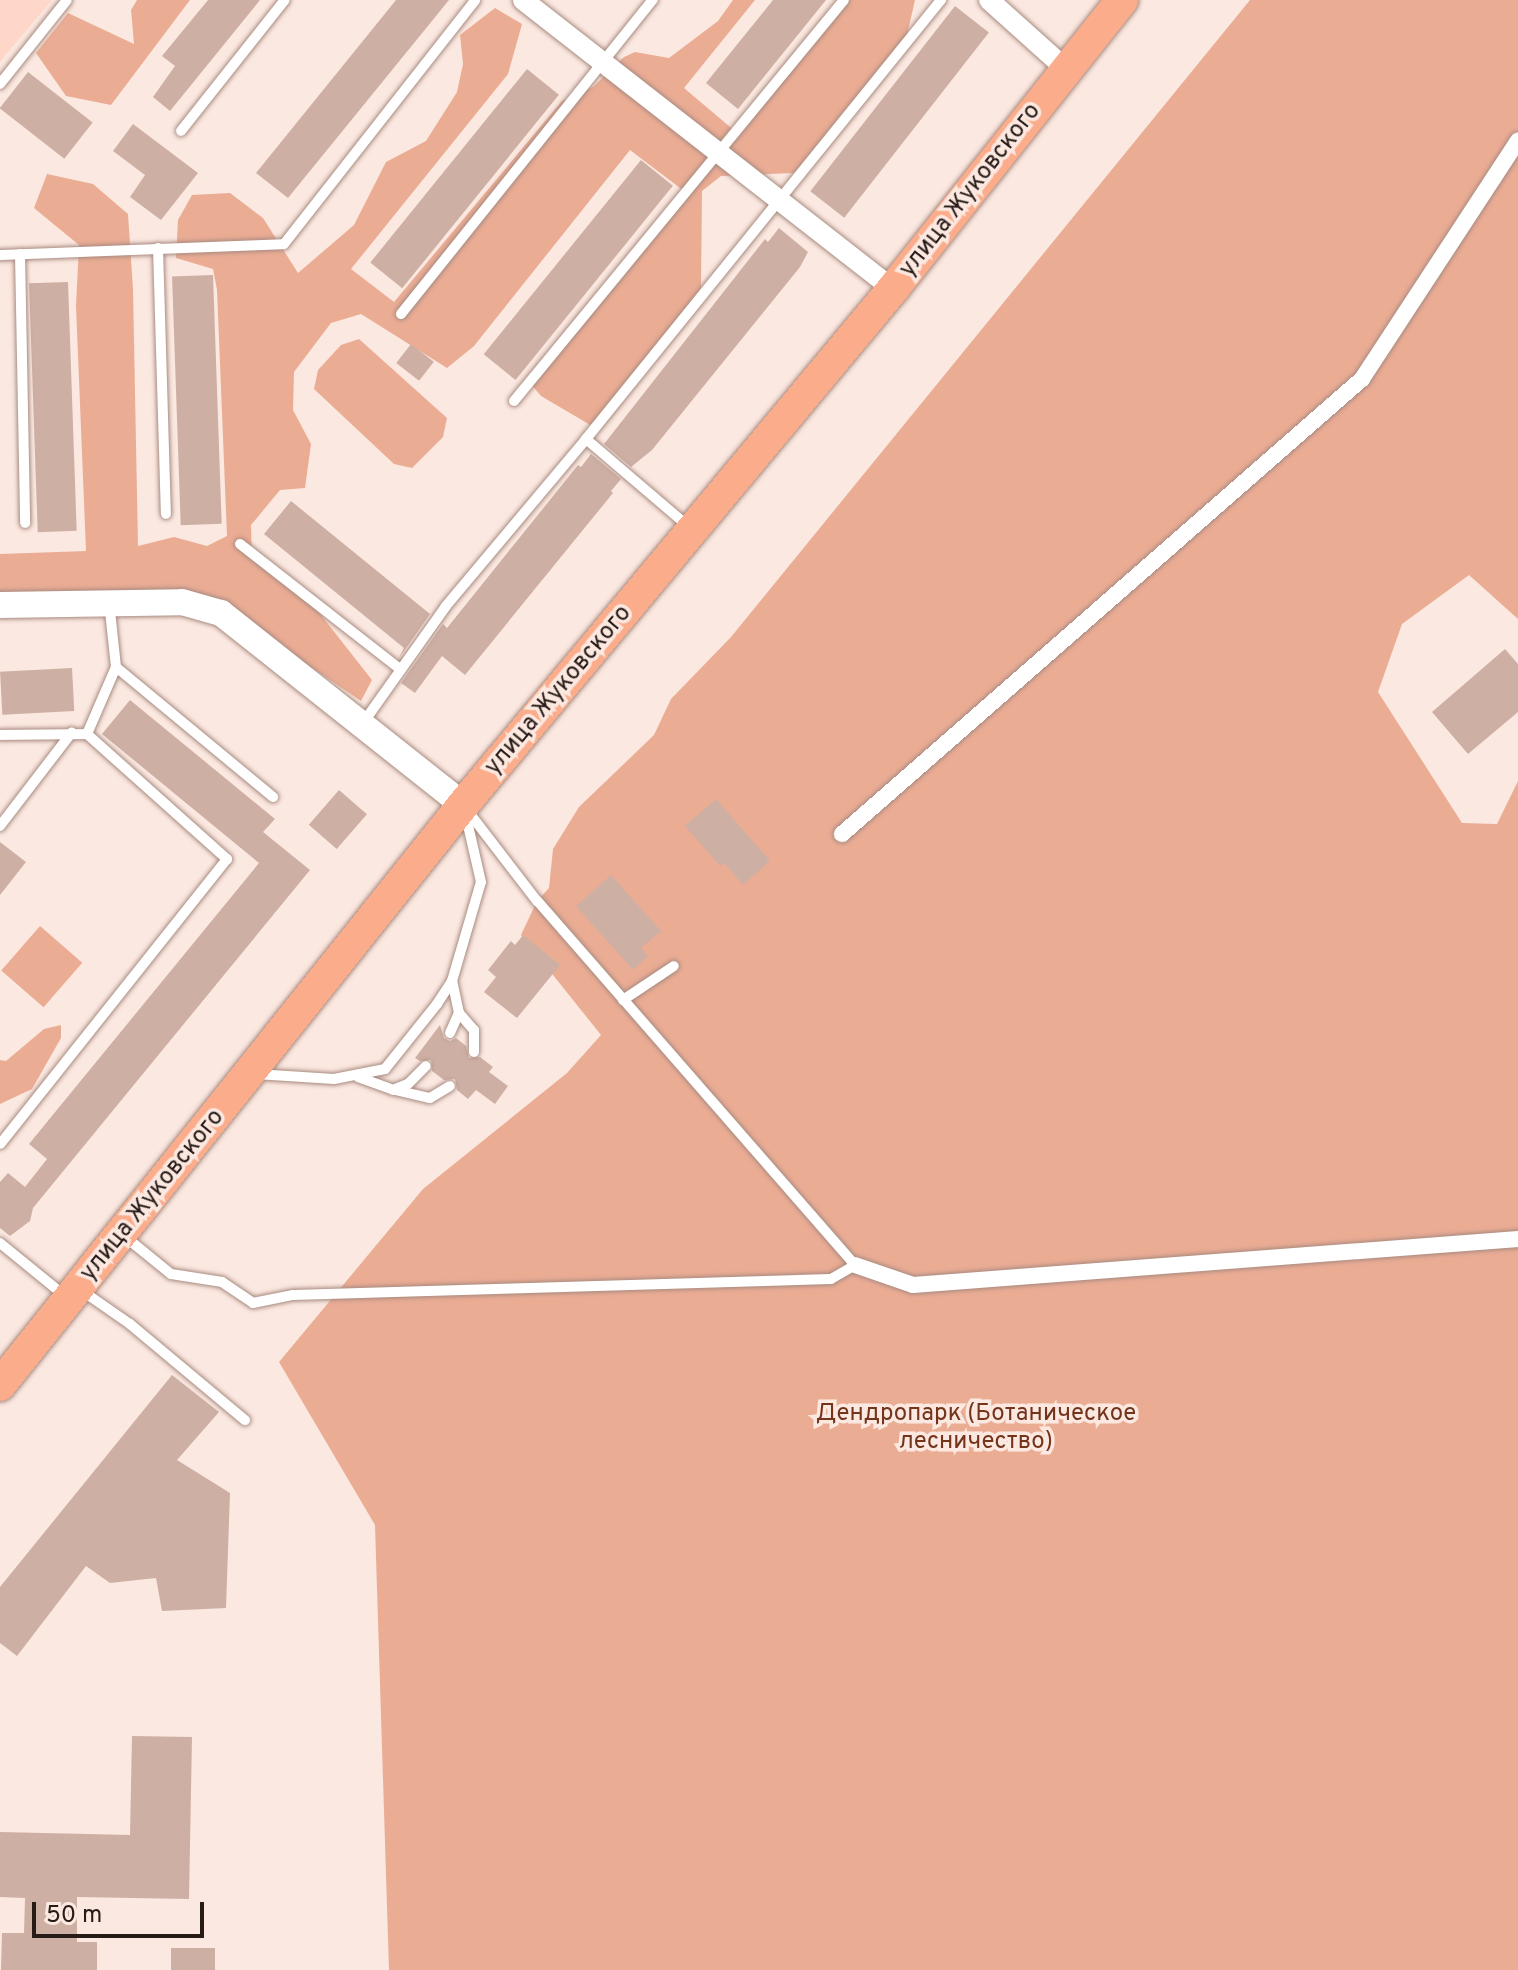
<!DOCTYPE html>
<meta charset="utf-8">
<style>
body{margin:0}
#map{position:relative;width:1518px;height:1970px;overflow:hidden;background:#fbe8e0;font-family:Overpass,sans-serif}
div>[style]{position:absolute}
.built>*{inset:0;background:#fed7c8}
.green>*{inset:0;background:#ebac94;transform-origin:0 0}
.building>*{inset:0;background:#ceafa4;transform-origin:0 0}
.roads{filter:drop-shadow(0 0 2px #a88b80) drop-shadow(0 0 2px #a88b80)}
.service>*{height:10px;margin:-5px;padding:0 5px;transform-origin:5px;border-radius:5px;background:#fff}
.pedestrian>*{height:16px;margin:-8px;padding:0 8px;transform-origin:8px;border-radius:8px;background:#fff}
.minor>*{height:20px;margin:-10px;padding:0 10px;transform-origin:10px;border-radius:10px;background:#fff}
.tertiary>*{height:26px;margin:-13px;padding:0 13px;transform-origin:13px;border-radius:13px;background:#fff}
.primary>*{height:32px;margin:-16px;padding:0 16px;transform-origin:16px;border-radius:16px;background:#fbac8b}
span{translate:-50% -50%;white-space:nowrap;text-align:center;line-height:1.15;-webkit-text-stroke:7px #fbe8e0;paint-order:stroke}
.street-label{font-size:24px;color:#271b17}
.park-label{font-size:24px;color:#73341b}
.scale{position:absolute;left:32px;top:1902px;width:172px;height:36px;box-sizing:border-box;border:4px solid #271b17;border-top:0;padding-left:10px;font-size:24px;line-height:28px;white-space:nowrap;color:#271b17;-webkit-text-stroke:6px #fbe8e0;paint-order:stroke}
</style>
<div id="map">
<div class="built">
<div style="clip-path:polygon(0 0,52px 0,0 62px)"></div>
</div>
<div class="green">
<div style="clip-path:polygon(137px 0,190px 0,111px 105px,66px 96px,36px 53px,68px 13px,134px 44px,131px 10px)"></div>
<div style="clip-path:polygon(733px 0,755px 0,684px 88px,736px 132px,845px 0,915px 0,907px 35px,794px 173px,721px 176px,702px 191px,701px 289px,592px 426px,541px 396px,530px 383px,684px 191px,630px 150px,474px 346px,447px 368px,361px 314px,331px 323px,294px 372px,293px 410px,311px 444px,305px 488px,280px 490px,251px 525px,252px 559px,317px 610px,372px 680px,361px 701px,220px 605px,0 597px,0 554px,86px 551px,76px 306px,79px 245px,34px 208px,47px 174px,93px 184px,128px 214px,133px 289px,138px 546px,174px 537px,207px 546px,227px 536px,217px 290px,213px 269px,176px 258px,178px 220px,192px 195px,230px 193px,263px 218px,298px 273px,354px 225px,386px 162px,426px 141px,457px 92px,463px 64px,460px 35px,495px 8px,522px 24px,508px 74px,351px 269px,394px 302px,562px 101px,593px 87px,624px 57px,635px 52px,669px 58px,718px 21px)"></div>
<div style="clip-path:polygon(1250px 0,1518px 0,1518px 619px,1469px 575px,1402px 624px,1378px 692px,1462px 823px,1497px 824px,1518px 781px,1518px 1970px,389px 1970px,375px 1525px,279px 1362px,423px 1189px,567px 1073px,601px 1035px,521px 935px,537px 901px,549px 888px,553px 849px,579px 807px,654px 735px,671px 699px,731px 637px)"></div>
<div style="clip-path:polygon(359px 339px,447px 418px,443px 437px,412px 468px,394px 464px,314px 389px,318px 370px,341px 345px)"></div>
<div style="left:40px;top:926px;width:56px;height:59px;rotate:41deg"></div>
<div style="clip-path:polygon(61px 1025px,61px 1038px,32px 1089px,0 1104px,0 1060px,6px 1061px,44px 1029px)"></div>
</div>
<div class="building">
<div style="clip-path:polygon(208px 0,260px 0,170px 111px,153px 97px,175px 66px,162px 56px)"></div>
<div style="clip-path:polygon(396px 0,449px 0,288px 198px,256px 173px)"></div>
<div style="clip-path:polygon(773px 0,826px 0,738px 109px,706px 83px)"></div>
<div style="left:955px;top:6px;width:43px;height:235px;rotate:38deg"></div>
<div style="left:527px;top:69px;width:41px;height:249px;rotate:39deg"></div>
<div style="left:28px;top:72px;width:82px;height:46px;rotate:38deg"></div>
<div style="clip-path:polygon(133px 124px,198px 173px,161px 220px,130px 197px,145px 175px,113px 151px)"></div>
<div style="left:641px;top:160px;width:41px;height:250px;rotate:39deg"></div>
<div style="clip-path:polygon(779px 228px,808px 252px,800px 267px,652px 450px,631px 467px,604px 444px,765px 239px,768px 242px)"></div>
<div style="left:213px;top:275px;width:249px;height:41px;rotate:88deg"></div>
<div style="left:68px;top:282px;width:249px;height:39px;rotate:88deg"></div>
<div style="left:411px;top:344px;width:29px;height:24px;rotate:38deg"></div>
<div style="clip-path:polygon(591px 454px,621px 479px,611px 491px,613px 493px,465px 675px,442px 656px,415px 693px,401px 683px,443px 624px,447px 628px,578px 465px,581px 467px)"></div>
<div style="clip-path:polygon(291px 501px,430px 614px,399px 658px,404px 648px,264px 534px)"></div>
<div style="clip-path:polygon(1505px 649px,1518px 664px,1518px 712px,1468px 754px,1432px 712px)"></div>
<div style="left:72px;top:668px;width:43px;height:72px;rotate:87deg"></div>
<div style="clip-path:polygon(130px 700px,275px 819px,263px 832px,310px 870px,33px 1208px,30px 1221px,10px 1236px,0 1228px,0 1182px,8px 1173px,25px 1187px,47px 1159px,29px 1144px,259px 863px,102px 734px)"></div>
<div style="left:339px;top:790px;width:37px;height:46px;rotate:41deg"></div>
<div style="clip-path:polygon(716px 799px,770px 861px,743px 885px,724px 863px,720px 866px,685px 826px)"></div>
<div style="clip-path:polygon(0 842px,26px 862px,0 895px)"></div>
<div style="clip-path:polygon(611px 875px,661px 931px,641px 948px,648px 956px,633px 970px,576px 906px)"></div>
<div style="clip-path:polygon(523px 935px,560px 965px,517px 1018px,484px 992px,496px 977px,488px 970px,511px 941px,515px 945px)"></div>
<div style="clip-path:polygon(440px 1025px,444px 1038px,450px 1041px,456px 1038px,466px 1046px,469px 1058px,480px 1057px,493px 1067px,489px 1072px,508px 1086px,495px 1104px,476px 1090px,468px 1099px,457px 1090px,455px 1079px,444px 1080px,432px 1071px,431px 1060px,420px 1061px,415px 1058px)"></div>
<div style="clip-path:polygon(172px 1375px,219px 1412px,177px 1460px,230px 1493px,226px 1608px,162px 1611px,156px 1578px,110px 1583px,86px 1566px,17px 1656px,0 1643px,0 1587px)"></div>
<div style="clip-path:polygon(132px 1736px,192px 1737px,189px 1899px,77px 1897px,77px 1942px,97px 1942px,97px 1970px,1px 1970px,2px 1933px,24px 1933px,25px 1898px,0 1897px,0 1832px,130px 1835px)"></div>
<div style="left:171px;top:1948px;width:44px;height:22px"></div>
</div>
<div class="roads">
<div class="service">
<div style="left:0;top:84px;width:107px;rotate:-51.4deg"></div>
<div style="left:181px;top:131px;width:167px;rotate:-51.6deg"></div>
<div style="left:158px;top:248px;width:266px;rotate:88.3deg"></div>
<div style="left:20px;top:254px;width:269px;rotate:88.9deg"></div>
<div style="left:0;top:255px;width:284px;rotate:-2.2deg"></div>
<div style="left:284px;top:244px;width:310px;rotate:-51.9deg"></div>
<div style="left:401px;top:314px;width:403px;rotate:-51.3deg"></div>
<div style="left:514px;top:401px;width:519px;rotate:-50.55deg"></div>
<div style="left:586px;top:439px;width:134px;rotate:40.5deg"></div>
<div style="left:240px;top:544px;width:204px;rotate:38deg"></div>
<div style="left:116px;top:667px;width:204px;rotate:39.6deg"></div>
<div style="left:363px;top:723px;width:143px;rotate:-54.6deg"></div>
<div style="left:446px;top:606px;width:218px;rotate:-50deg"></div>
<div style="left:586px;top:439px;width:565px;rotate:-51.04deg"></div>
<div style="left:87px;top:734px;width:73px;rotate:-66.6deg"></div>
<div style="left:116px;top:667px;width:65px;rotate:-96.1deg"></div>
<div style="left:0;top:735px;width:87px;rotate:-0.7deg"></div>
<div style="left:87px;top:734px;width:188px;rotate:41.8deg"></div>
<div style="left:227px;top:859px;width:364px;rotate:128.5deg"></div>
<div style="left:0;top:826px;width:118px;rotate:-52.5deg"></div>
<div style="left:623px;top:1000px;width:61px;rotate:-33.7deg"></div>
<div style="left:459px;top:1013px;width:23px;rotate:49deg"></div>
<div style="left:474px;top:1030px;width:22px;rotate:90deg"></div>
<div style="left:450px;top:1033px;width:22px;rotate:-66deg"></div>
<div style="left:459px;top:1013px;width:33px;rotate:-102deg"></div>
<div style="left:256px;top:1074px;width:78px;rotate:3.7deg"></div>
<div style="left:334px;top:1079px;width:52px;rotate:-11.1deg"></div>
<div style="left:385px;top:1069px;width:83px;rotate:-51.3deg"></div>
<div style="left:437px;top:1004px;width:27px;rotate:-57deg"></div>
<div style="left:452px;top:981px;width:103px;rotate:-73.7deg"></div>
<div style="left:481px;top:882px;width:72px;rotate:-102.9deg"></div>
<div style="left:358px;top:1077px;width:37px;rotate:20deg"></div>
<div style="left:393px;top:1090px;width:16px;rotate:-22deg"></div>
<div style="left:408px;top:1084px;width:25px;rotate:-45deg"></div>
<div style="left:395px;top:1090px;width:36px;rotate:13deg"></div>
<div style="left:430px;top:1098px;width:23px;rotate:-31deg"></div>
<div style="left:123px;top:1235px;width:62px;rotate:39.1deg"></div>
<div style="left:171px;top:1274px;width:52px;rotate:8.9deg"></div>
<div style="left:222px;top:1282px;width:37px;rotate:34deg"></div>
<div style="left:253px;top:1303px;width:41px;rotate:-11.3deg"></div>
<div style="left:293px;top:1295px;width:538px;rotate:-1.7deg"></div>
<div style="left:831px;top:1279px;width:28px;rotate:-30deg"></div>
<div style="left:855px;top:1265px;width:483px;rotate:-131.1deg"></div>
<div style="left:537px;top:901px;width:115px;rotate:-127.6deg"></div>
<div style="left:0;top:1243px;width:84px;rotate:39.2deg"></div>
<div style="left:81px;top:1290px;width:60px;rotate:34.8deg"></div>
<div style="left:130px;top:1324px;width:150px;rotate:39.9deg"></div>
</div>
<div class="pedestrian">
<div style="left:842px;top:834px;width:691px;rotate:-41.19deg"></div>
<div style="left:1362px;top:379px;width:285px;rotate:-56.8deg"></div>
<div style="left:855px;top:1265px;width:61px;rotate:19deg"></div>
<div style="left:913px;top:1285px;width:607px;rotate:-4.35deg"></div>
</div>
<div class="minor">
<div style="left:523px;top:0;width:469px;rotate:38deg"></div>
<div style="left:989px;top:0;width:103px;rotate:41.9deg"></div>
</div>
<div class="tertiary">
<div style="left:0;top:605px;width:182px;rotate:-0.9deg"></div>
<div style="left:182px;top:602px;width:41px;rotate:15.8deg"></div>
<div style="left:221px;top:613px;width:309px;rotate:38.4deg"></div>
</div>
<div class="primary">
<div style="left:0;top:1385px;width:742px;rotate:-51.4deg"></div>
<div style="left:463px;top:805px;width:672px;rotate:-50.19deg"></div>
<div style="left:893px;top:289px;width:369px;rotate:-51.6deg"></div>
</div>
</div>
<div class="street-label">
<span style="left:971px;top:191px;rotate:-52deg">улица Жуковского</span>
<span style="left:559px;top:691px;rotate:-50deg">улица Жуковского</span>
<span style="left:153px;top:1196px;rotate:-51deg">улица Жуковского</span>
</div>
<div class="park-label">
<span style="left:976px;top:1429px">Дендропарк (Ботаническое<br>лесничество)</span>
</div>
<div class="scale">50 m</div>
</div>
